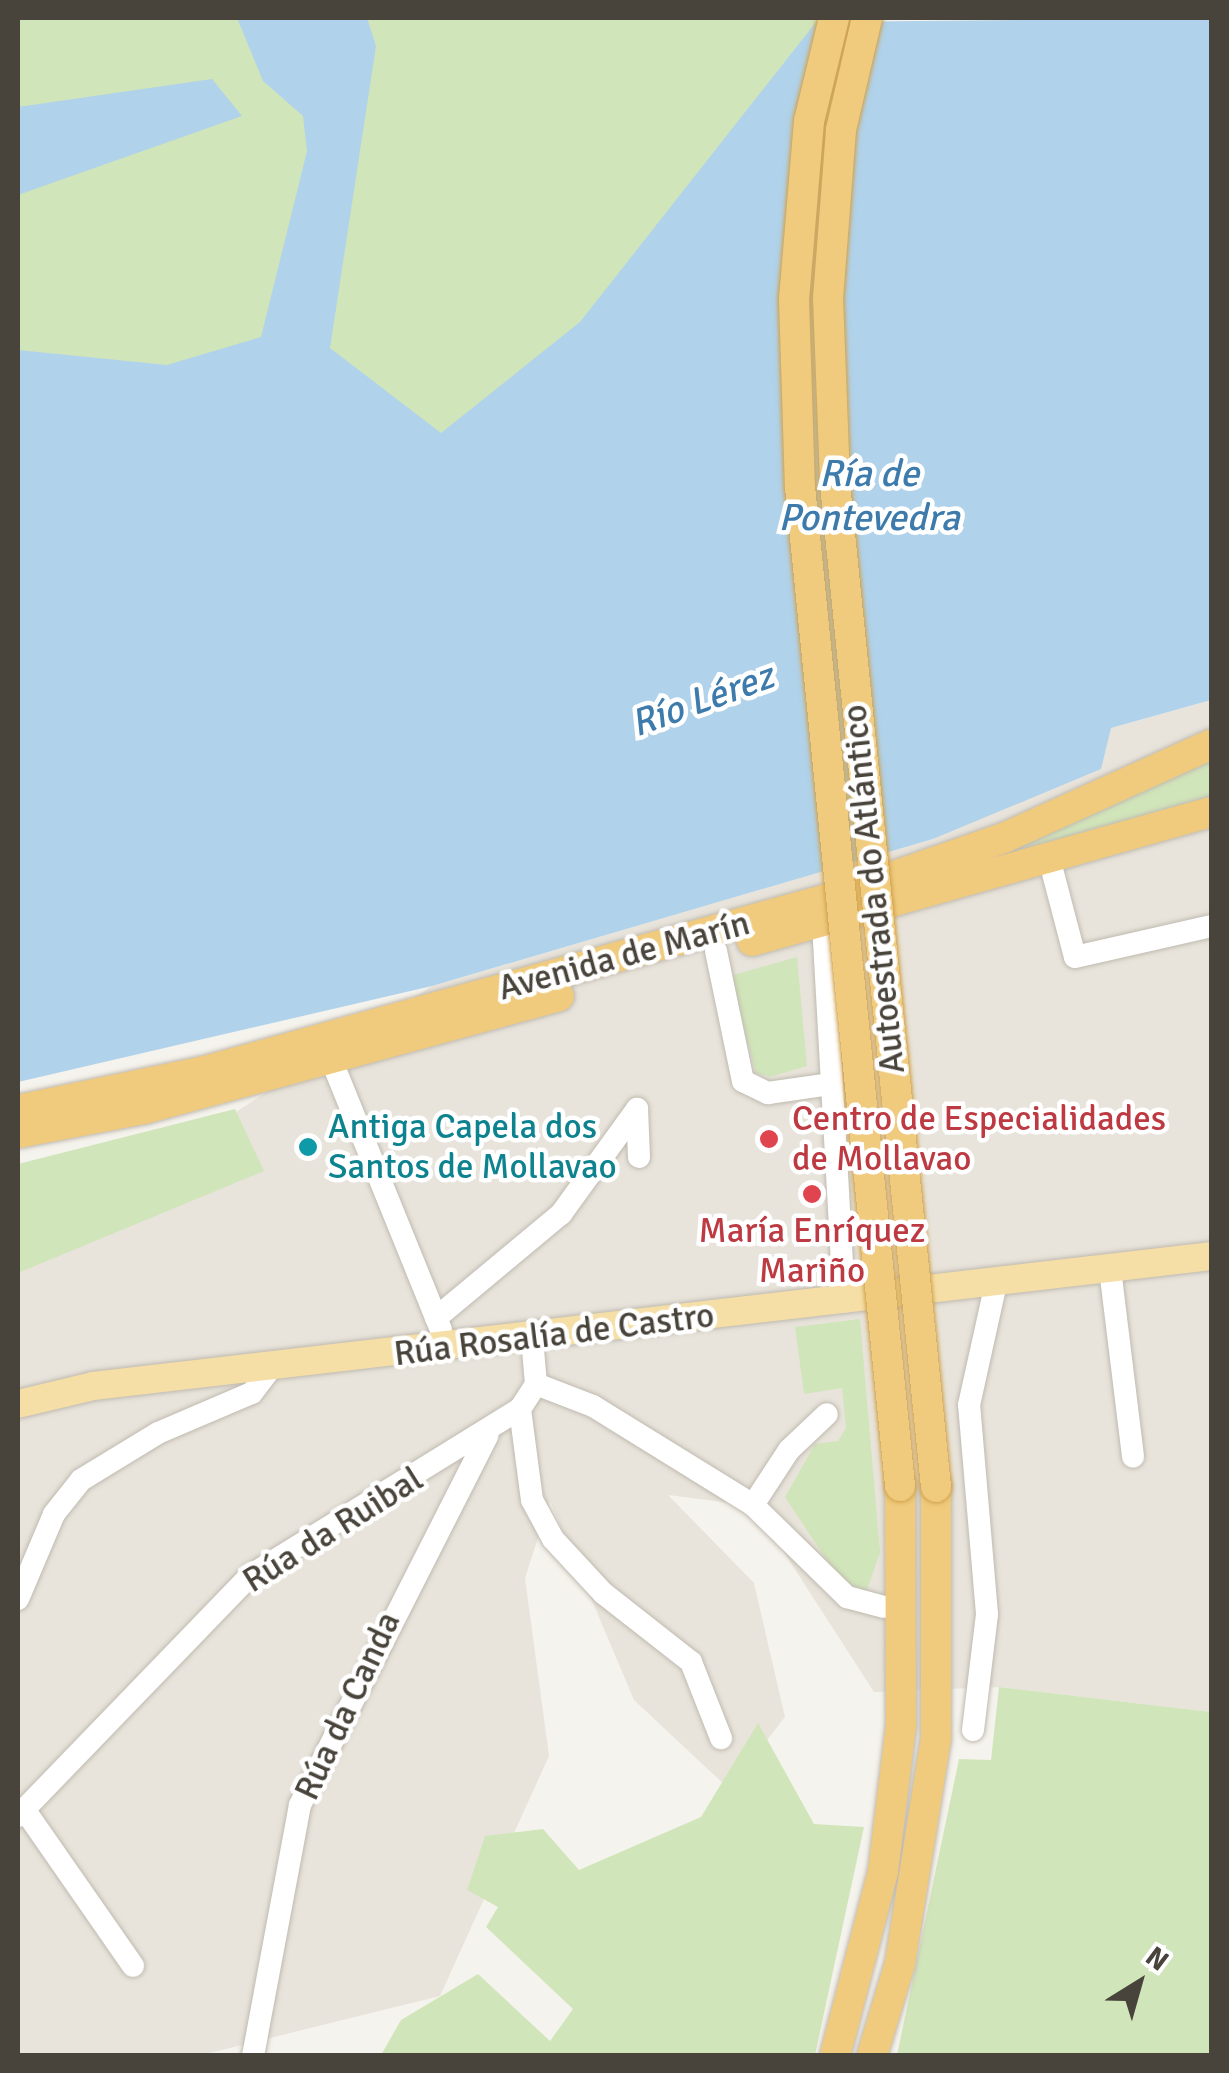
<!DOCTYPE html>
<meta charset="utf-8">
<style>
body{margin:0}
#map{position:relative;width:1229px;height:2073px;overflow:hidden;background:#f5f3ed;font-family:Signika,sans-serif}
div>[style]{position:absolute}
.residential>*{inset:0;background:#e8e4db}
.green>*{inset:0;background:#d1e5ba}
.water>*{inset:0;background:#b0d2ea}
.roads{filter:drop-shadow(0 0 2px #c0bab0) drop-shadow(0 0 2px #c0bab0)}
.minor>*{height:22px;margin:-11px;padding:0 11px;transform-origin:11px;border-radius:11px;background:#fff}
.major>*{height:28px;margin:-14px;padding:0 14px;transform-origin:14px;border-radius:14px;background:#f5dfa6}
.highway>*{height:30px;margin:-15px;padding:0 15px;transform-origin:15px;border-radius:15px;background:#f0cb7d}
.bridges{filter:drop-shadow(0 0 2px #cfa14d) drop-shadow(0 0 2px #cfa14d)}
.highway-bridge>*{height:30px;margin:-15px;padding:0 15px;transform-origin:15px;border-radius:15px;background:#f0cb7d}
.dots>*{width:28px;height:28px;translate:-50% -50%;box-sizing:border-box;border:5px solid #fff;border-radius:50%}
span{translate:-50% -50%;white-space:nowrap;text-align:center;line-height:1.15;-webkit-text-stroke:9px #fff;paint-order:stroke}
.street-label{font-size:35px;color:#49443b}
.health-label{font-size:35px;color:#be3a42}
.left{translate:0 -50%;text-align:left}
.culture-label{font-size:35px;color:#0d838f}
.water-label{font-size:38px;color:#3d7bac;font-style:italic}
.frame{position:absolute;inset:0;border:20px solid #49443b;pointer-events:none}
.north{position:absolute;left:1089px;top:1933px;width:100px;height:100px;-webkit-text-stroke:8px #fff;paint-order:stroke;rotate:37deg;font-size:28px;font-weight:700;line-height:40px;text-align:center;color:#49443b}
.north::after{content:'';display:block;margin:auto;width:35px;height:45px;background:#49443b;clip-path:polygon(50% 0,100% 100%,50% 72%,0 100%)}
</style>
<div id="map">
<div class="residential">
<div style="clip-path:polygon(1211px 700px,1211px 1712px,999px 1687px,874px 1692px,754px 1506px,668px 1495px,754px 1583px,785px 1717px,729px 1789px,634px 1700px,550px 1501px,525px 1578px,549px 1756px,440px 1996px,201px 2055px,18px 2056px,18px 1252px,432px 986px,933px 839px,1111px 728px)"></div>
</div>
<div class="green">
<div style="clip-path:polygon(evenodd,19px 18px,825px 18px,1091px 312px,18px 649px,19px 18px,372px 65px,337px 298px,336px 299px,356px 132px,372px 65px)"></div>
<div style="clip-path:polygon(1211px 753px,1211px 796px,915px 885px)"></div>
<div style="clip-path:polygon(797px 957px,807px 1066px,770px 1077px,756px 1073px,730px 976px)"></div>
<div style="clip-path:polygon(235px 1109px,264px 1171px,18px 1273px,18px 1164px)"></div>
<div style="clip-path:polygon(860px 1319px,880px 1552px,866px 1593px,841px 1582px,785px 1497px,815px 1444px,838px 1441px,846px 1428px,842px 1388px,804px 1394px,795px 1327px)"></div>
<div style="clip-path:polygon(999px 1687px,1211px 1712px,1211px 2055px,897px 2055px,959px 1759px,991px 1760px)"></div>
<div style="clip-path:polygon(758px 1723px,814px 1824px,864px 1827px,815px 2055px,381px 2055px,401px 2020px,478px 1974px,550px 2041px,573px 2009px,486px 1927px,498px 1907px,467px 1890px,485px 1836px,543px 1829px,579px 1870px,701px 1817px)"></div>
</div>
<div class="water">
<div style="clip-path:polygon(237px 18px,367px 18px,376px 46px,330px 348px,441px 433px,580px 322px,816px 22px,1211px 18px,1211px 700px,1111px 728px,1101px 769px,933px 839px,432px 986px,18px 1082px,18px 350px,167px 365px,261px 337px,307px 151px,303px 116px,263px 81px)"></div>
<div style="clip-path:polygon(212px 79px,242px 116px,18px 195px,18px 107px)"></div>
</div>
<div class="roads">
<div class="minor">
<div style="left:1049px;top:858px;width:102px;rotate:75.3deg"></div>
<div style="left:1075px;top:957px;width:140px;rotate:-12.8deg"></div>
<div style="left:823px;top:923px;width:379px;rotate:86.8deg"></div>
<div style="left:716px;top:951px;width:133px;rotate:78.3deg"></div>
<div style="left:743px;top:1081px;width:28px;rotate:26deg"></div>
<div style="left:768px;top:1093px;width:64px;rotate:-8.1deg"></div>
<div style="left:331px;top:1059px;width:292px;rotate:67.9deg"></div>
<div style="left:1110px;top:1269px;width:189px;rotate:83deg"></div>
<div style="left:436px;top:1318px;width:163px;rotate:-39.8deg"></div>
<div style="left:561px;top:1214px;width:130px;rotate:-54.1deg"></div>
<div style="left:637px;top:1109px;width:48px;rotate:87.6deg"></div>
<div style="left:536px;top:1384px;width:61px;rotate:21.1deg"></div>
<div style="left:593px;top:1406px;width:188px;rotate:31.7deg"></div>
<div style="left:753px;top:1505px;width:66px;rotate:-56.8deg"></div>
<div style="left:789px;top:1450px;width:52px;rotate:-43.5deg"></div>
<div style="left:520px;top:1409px;width:92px;rotate:82.5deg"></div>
<div style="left:532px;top:1500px;width:44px;rotate:61.7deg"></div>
<div style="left:553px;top:1539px;width:74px;rotate:47.2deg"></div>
<div style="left:603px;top:1593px;width:112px;rotate:38.1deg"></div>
<div style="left:691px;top:1662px;width:82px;rotate:68.5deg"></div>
<div style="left:753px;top:1505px;width:132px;rotate:44.4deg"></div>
<div style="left:847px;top:1597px;width:38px;rotate:15deg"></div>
<div style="left:18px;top:1599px;width:92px;rotate:-67deg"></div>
<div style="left:54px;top:1514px;width:43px;rotate:-51.5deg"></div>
<div style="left:81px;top:1480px;width:90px;rotate:-31.4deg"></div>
<div style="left:158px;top:1433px;width:102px;rotate:-23.1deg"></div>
<div style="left:252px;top:1393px;width:30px;rotate:-53deg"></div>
<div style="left:973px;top:1730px;width:117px;rotate:-83.1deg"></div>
<div style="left:987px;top:1614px;width:210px;rotate:-94.9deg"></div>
<div style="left:969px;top:1405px;width:125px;rotate:-77.5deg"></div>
<div style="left:24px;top:1809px;width:191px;rotate:55.2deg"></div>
<div style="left:18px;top:1816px;width:335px;rotate:-46deg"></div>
<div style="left:251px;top:1575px;width:316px;rotate:-31.7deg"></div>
<div style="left:520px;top:1409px;width:30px;rotate:-57deg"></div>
<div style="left:536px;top:1384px;width:46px;rotate:-95deg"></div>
<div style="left:253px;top:2056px;width:255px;rotate:-79.4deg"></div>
<div style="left:300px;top:1805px;width:414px;rotate:-63.1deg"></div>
</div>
<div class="major">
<div style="left:18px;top:1404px;width:77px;rotate:-13.5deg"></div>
<div style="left:93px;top:1386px;width:1127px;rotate:-6.63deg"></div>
</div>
<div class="highway">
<div style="left:752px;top:941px;width:478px;rotate:-15.7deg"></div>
<div style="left:18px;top:1110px;width:191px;rotate:-11.8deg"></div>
<div style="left:205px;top:1071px;width:653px;rotate:-15.46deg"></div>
<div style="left:834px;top:897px;width:182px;rotate:-19.2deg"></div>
<div style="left:1006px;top:837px;width:226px;rotate:-24.3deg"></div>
<div style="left:18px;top:1133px;width:128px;rotate:-10.8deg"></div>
<div style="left:144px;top:1109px;width:430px;rotate:-15.2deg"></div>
<div style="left:835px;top:2056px;width:190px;rotate:-75.4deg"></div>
<div style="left:883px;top:1872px;width:147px;rotate:-83deg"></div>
<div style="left:901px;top:1726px;width:240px;rotate:-90.2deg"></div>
<div style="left:872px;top:2056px;width:97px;rotate:-73.2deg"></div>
<div style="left:900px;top:1963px;width:229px;rotate:-80.9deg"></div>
<div style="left:936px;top:1737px;width:250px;rotate:-90deg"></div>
</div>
</div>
<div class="bridges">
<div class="highway-bridge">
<div style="left:834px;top:18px;width:106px;rotate:103.6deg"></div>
<div style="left:809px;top:121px;width:179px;rotate:94.8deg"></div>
<div style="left:794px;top:299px;width:188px;rotate:88.2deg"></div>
<div style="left:800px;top:487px;width:1004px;rotate:84.28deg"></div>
<div style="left:867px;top:18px;width:115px;rotate:103.1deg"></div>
<div style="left:841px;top:130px;width:169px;rotate:94.4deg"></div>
<div style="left:828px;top:298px;width:186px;rotate:87.8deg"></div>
<div style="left:835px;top:484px;width:1008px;rotate:84.25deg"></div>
</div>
</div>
<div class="dots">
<div style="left:769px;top:1139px;background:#e0444e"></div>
<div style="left:308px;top:1147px;background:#0f9aa8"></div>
<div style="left:812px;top:1194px;background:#e0444e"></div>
</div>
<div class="street-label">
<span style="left:874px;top:889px;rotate:-96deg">Autoestrada do Atlántico</span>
<span style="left:624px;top:956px;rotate:-15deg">Avenida de Marín</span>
<span style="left:554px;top:1335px;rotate:-7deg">Rúa Rosalía de Castro</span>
<span style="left:333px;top:1530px;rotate:-32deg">Rúa da Ruibal</span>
<span style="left:348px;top:1706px;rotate:-65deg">Rúa da Canda</span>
</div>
<div class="health-label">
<span class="left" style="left:792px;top:1139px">Centro de Especialidades<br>de Mollavao</span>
<span style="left:812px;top:1251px">María Enríquez<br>Mariño</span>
</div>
<div class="culture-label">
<span class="left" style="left:328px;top:1147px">Antiga Capela dos<br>Santos de Mollavao</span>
</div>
<div class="water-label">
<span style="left:869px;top:496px">Ría de<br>Pontevedra</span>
<span style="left:702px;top:700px;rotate:-20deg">Río Lérez</span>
</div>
<div class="frame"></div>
<div class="north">N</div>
</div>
